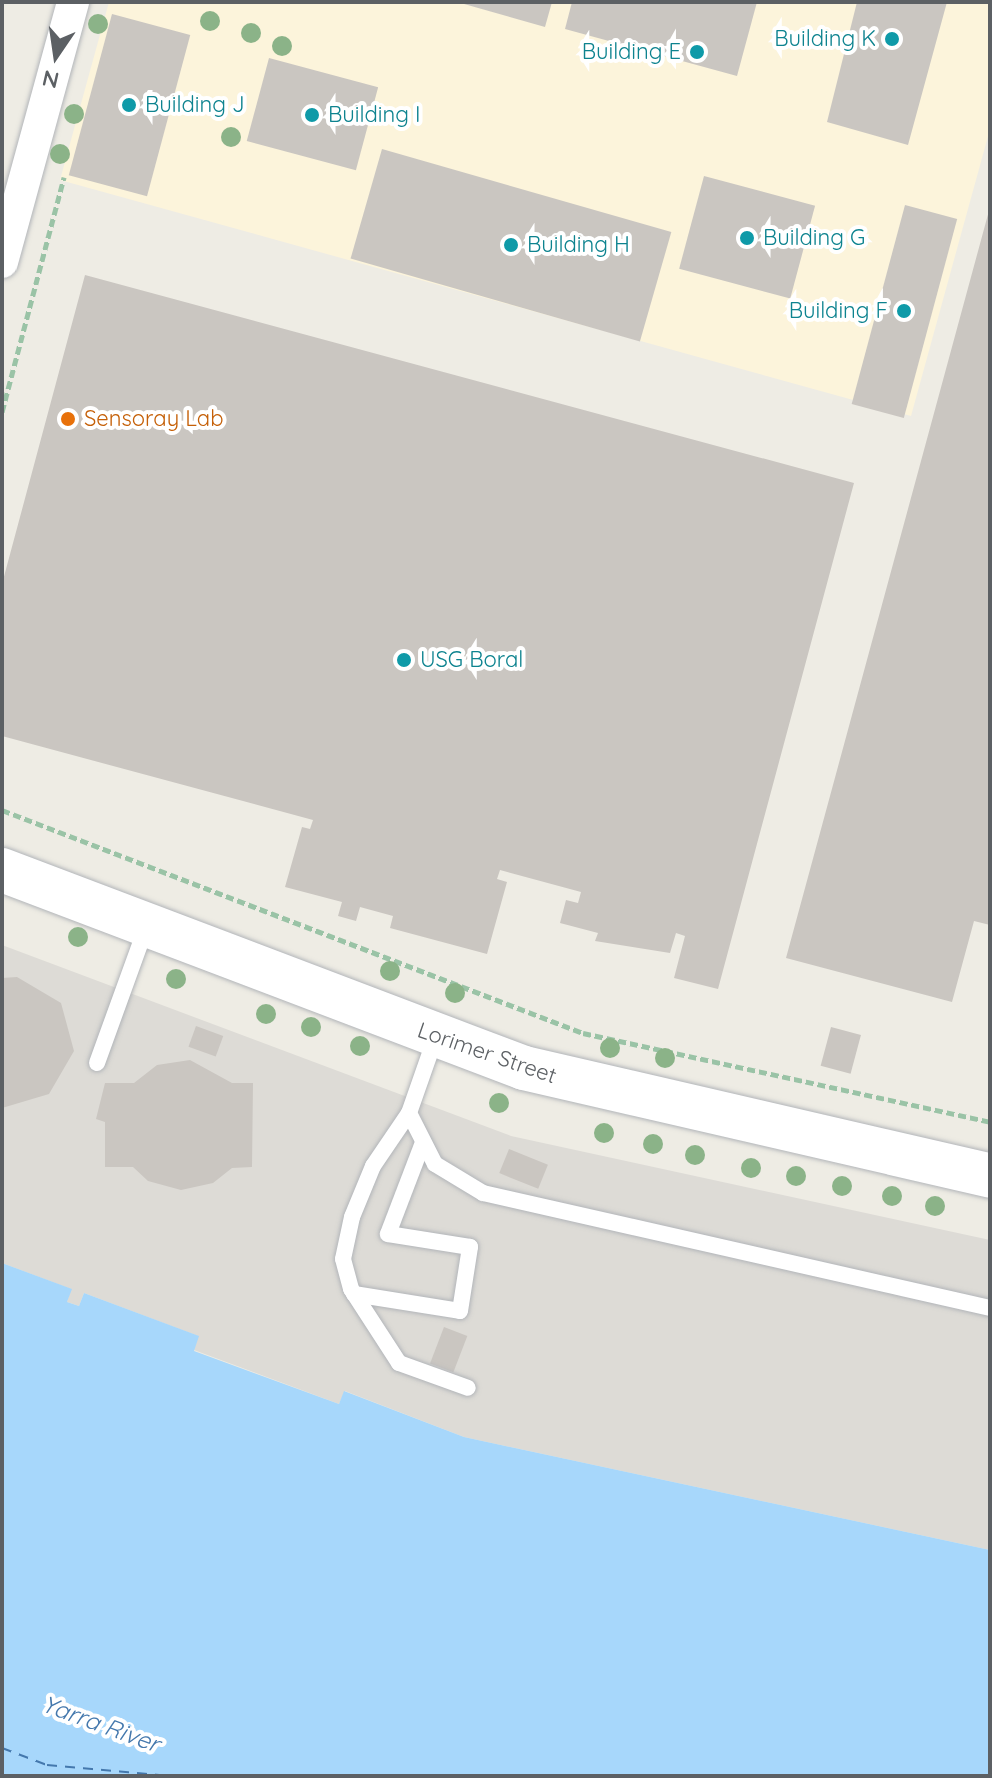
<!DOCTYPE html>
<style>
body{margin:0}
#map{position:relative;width:992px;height:1778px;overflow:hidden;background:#eeece4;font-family:Quicksand,sans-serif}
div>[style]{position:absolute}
.commercial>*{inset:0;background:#fcf4db}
.industrial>*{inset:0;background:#dddbd6}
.water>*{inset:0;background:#a7d7fb}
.ferry>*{height:2px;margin-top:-1px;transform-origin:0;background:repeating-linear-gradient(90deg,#4478ad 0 10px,transparent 0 18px)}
.building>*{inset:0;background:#cac6c1;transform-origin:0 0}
.path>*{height:5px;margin-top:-2.5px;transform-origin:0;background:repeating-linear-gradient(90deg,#9ac3a6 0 8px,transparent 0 12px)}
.roads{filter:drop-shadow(0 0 2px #b2b5b9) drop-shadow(0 0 2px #b2b5b9)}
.service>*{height:16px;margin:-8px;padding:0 8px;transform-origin:8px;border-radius:8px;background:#fff}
.minor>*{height:32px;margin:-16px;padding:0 16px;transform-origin:16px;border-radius:16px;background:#fff}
.secondary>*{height:44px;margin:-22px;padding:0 22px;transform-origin:22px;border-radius:22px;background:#fff}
.trees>*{width:20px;height:20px;margin:-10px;border-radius:50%;background:#8bb388}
.dots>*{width:22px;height:22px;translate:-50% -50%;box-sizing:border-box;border:4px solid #fff;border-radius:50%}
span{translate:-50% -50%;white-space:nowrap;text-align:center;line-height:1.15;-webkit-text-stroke:8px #fff;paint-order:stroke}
.culture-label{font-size:22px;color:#0d838f}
.right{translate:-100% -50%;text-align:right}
.left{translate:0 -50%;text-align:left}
.food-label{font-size:22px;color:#c56008}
.street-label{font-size:22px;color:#5c6064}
.water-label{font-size:24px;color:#4478ad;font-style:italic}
.frame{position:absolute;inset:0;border:4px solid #5c6064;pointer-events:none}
.north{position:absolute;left:16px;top:16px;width:80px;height:80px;-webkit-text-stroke:6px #fff;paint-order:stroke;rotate:193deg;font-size:22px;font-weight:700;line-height:32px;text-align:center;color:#5c6064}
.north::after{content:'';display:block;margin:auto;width:28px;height:36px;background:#5c6064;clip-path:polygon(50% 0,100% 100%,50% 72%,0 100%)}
</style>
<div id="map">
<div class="commercial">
<div style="clip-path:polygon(109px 2px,990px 2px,990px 129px,911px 416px,60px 180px)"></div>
</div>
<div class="industrial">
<div style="clip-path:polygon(2px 945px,511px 1136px,990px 1240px,990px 1550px,464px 1437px,345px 1391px,339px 1404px,194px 1350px,198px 1336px,84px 1293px,79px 1306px,67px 1302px,71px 1289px,2px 1263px)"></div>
</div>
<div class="water">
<div style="clip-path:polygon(2px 1263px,72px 1289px,67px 1302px,79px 1306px,84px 1293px,199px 1336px,194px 1351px,339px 1404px,344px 1391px,464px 1437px,990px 1550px,990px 1776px,2px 1776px)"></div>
</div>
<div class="ferry">
<div style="left:2px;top:1748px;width:48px;rotate:20.7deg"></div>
<div style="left:47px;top:1765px;width:124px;rotate:5.1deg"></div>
</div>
<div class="building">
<div style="clip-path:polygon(457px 2px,552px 2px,545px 27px)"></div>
<div style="clip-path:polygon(572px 2px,757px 2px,737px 76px,565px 29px)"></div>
<div style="clip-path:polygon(857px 2px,947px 2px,908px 145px,827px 122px)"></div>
<div style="left:112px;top:14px;width:81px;height:167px;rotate:15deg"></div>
<div style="left:269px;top:58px;width:113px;height:86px;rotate:15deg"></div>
<div style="left:382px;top:149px;width:301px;height:114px;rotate:16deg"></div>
<div style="left:704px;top:176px;width:115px;height:96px;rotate:15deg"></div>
<div style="left:905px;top:205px;width:54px;height:206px;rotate:15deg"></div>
<div style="clip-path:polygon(990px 207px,990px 925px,974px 921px,952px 1002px,786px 958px)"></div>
<div style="clip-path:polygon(85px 275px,854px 483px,718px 989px,674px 978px,685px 936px,676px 933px,670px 953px,595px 941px,598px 933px,560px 923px,566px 900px,578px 903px,581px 892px,500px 870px,497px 879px,507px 882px,487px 954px,390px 928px,393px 916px,360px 907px,356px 921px,338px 916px,342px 902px,285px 887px,302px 827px,310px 829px,313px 820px,2px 736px,2px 584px)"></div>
<div style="clip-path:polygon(17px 977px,61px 1003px,74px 1051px,49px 1094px,2px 1108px,2px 978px)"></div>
<div style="left:196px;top:1026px;width:29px;height:22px;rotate:20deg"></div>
<div style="left:831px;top:1027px;width:31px;height:40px;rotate:15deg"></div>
<div style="clip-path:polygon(190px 1060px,232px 1083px,253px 1083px,252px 1167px,232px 1168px,213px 1183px,181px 1190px,148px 1181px,133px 1167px,105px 1167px,105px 1122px,96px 1119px,105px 1083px,134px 1083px,157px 1065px)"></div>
<div style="left:509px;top:1149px;width:42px;height:26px;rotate:22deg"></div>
<div style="left:444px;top:1327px;width:25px;height:39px;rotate:21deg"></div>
</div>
<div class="path">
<div style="left:2px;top:412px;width:243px;rotate:-75.2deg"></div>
<div style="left:2px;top:810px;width:622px;rotate:21deg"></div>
<div style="left:583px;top:1033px;width:417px;rotate:12.3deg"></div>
</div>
<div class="roads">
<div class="service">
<div style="left:436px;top:1036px;width:82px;rotate:109.3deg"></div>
<div style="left:409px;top:1113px;width:64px;rotate:124.2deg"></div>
<div style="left:373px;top:1166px;width:55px;rotate:112.4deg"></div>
<div style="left:352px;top:1217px;width:43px;rotate:102.1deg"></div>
<div style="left:343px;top:1259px;width:31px;rotate:75deg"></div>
<div style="left:351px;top:1289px;width:88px;rotate:57deg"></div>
<div style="left:399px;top:1363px;width:73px;rotate:19.9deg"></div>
<div style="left:97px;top:1063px;width:144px;rotate:-70.1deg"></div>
<div style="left:409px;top:1113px;width:57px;rotate:63deg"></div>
<div style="left:435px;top:1164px;width:56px;rotate:31.1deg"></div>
<div style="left:483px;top:1193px;width:520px;rotate:12.78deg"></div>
<div style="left:354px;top:1294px;width:107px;rotate:9.1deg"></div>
<div style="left:460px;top:1311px;width:65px;rotate:-81.1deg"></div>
<div style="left:470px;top:1247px;width:83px;rotate:-171deg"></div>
<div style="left:388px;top:1234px;width:95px;rotate:-69.1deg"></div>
</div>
<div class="minor">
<div style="left:2px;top:262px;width:270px;rotate:-74.7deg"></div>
</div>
<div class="secondary">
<div style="left:2px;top:870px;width:558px;rotate:20.77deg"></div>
<div style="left:524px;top:1068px;width:478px;rotate:13deg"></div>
</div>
</div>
<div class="trees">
<div style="left:210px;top:21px"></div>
<div style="left:98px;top:24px"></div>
<div style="left:251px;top:33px"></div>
<div style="left:282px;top:46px"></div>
<div style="left:74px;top:114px"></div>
<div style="left:231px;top:137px"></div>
<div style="left:60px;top:154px"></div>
<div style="left:78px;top:937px"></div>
<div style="left:390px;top:971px"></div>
<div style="left:176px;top:979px"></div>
<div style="left:455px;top:993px"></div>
<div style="left:266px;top:1014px"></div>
<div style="left:311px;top:1027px"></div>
<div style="left:360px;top:1046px"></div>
<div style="left:610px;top:1048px"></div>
<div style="left:665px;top:1058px"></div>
<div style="left:499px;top:1103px"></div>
<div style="left:604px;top:1133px"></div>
<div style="left:653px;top:1144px"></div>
<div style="left:695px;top:1155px"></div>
<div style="left:751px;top:1168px"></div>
<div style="left:796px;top:1176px"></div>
<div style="left:842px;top:1186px"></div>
<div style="left:892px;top:1196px"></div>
<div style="left:935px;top:1206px"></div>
</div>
<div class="dots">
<div style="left:892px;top:39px;background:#0f9aa8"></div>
<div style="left:697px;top:52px;background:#0f9aa8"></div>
<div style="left:129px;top:105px;background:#0f9aa8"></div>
<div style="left:312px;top:115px;background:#0f9aa8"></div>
<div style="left:747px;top:238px;background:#0f9aa8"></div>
<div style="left:511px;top:245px;background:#0f9aa8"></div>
<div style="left:904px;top:311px;background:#0f9aa8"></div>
<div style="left:68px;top:419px;background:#e8710a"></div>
<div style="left:404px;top:660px;background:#0f9aa8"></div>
</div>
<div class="culture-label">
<span class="right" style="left:876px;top:39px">Building K</span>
<span class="right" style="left:681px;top:52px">Building E</span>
<span class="left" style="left:145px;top:105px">Building J</span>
<span class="left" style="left:328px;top:115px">Building I</span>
<span class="left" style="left:763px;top:238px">Building G</span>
<span class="left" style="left:527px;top:245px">Building H</span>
<span class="right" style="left:888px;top:311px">Building F</span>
<span class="left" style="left:420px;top:660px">USG Boral</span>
</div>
<div class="food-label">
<span class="left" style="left:84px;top:419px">Sensoray Lab</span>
</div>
<div class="street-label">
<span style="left:487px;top:1053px;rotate:19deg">Lorimer Street</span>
</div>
<div class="water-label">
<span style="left:101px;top:1724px;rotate:20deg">Yarra River</span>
</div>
<div class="frame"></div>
<div class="north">N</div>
</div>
